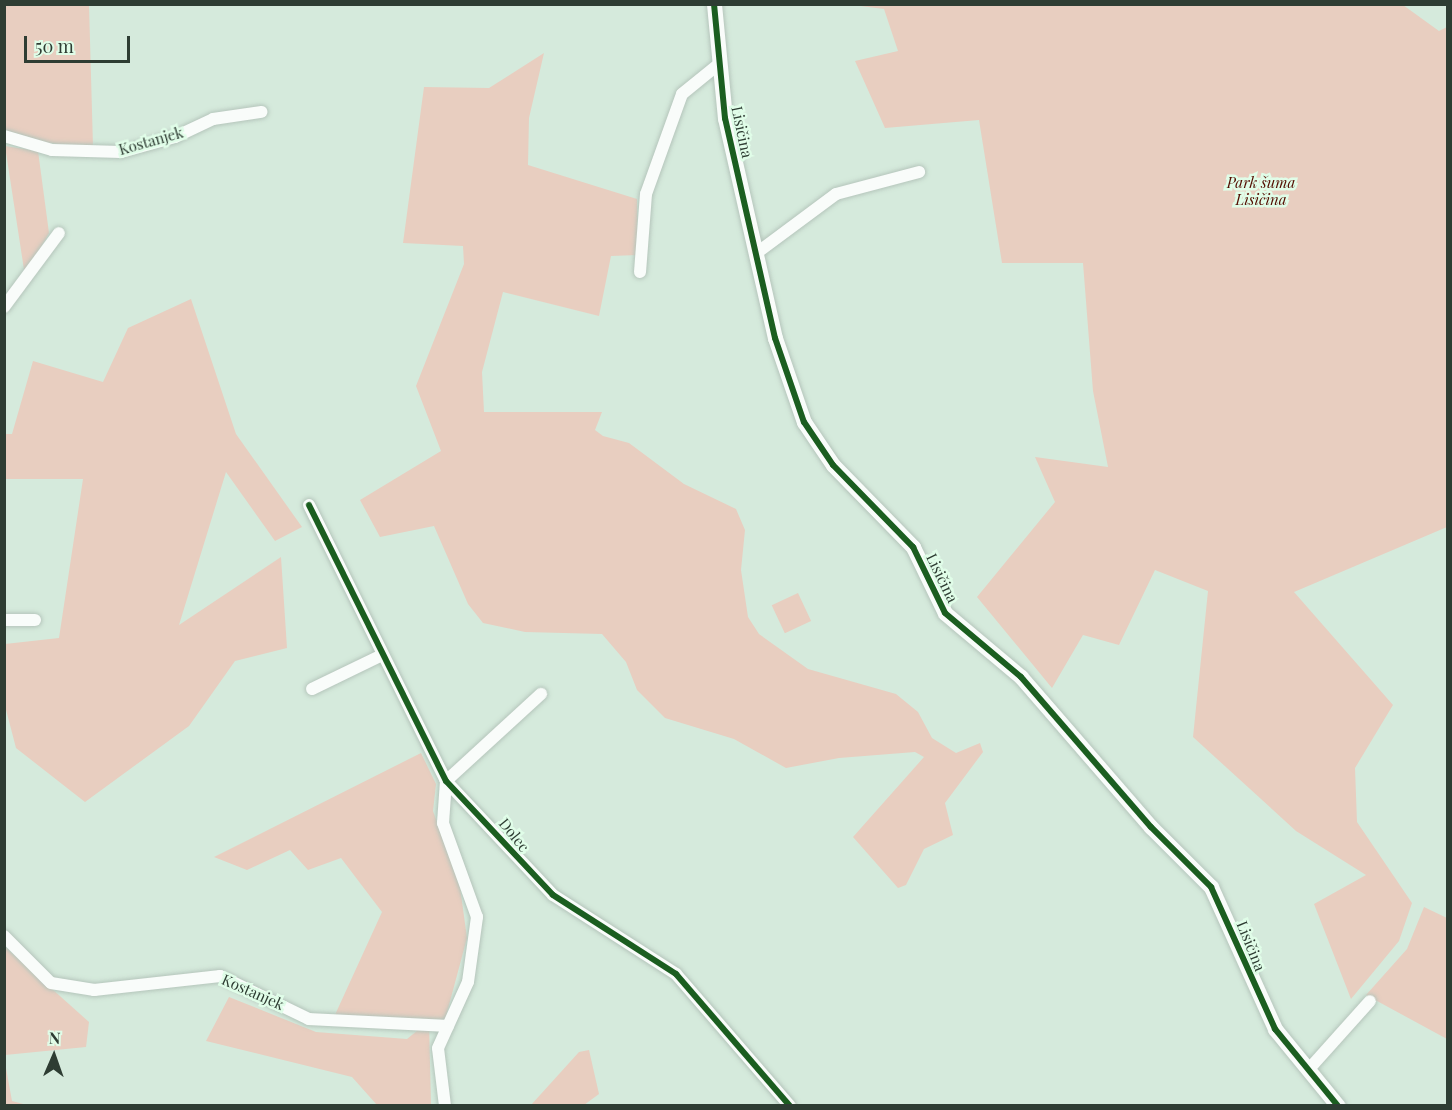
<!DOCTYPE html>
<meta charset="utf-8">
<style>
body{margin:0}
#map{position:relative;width:1452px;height:1110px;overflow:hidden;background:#d5eadc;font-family:"Playfair Display",serif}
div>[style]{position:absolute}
.green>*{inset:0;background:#e8cec0;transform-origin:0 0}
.roads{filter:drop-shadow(0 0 2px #b5c5bb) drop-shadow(0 0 2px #b5c5bb)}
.minor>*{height:12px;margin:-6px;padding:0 6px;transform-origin:6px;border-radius:6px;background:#f9fcfa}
.tertiary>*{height:15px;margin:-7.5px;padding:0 7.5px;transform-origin:7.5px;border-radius:7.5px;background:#f9fcfa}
.cycleway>*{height:6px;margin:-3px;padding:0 3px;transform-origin:3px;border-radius:3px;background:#1b5e20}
span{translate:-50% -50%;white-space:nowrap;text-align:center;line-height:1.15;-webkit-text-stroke:5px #e0fde8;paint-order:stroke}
.street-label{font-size:15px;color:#2e3d33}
.park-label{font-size:15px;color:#530d00;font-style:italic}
.frame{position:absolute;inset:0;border:6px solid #2e3d33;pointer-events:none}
.north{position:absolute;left:24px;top:1026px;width:60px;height:60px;-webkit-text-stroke:4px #e0fde8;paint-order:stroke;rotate:2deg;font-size:16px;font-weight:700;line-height:24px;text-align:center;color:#2e3d33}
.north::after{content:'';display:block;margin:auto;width:21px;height:27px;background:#2e3d33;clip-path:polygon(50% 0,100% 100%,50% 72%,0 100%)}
.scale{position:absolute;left:24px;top:36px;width:106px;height:27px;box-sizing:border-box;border:3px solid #2e3d33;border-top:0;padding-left:8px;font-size:18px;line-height:21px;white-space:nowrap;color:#2e3d33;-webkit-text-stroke:4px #e0fde8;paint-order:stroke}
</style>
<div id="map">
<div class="green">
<div style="clip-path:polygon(4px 5px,89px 5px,93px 147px,48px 143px,5px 130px)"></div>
<div style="clip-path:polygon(1403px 5px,1439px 31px,1447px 27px,1447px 527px,1294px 592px,1393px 705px,1355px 768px,1357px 822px,1412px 903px,1399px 941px,1351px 999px,1314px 904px,1366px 875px,1296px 831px,1193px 737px,1208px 591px,1155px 570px,1119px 645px,1083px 635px,1052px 688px,977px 597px,1055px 502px,1035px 457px,1108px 467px,1093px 391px,1083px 263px,1002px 263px,979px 120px,885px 128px,855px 61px,898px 51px,884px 9px,853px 5px)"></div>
<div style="clip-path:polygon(544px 53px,529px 118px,528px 165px,637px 199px,638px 255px,611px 256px,599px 316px,503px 292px,482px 372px,484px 412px,602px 412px,595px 430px,603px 436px,629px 443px,684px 484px,736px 509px,745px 530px,741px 570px,748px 617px,759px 634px,808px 669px,896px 694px,918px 712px,932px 738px,956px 753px,980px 743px,983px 752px,945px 803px,953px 835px,924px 849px,906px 885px,898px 888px,853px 837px,924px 757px,915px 752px,839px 758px,786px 768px,734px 739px,665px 718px,637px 690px,626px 662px,602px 634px,525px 632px,483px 623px,468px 604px,434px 526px,380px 537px,360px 500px,441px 451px,416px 386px,464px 264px,463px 246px,403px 243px,424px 87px,489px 88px)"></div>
<div style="clip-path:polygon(5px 146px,38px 151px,49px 233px,25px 276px)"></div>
<div style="clip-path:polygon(191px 299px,236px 434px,302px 527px,275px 541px,226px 472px,179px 625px,281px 557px,287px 648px,235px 661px,189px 726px,85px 802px,16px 748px,4px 702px,5px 644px,59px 638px,83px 479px,5px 479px,5px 434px,12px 434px,33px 361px,103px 382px,128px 328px)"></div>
<div style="left:798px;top:593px;width:31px;height:29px;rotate:65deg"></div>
<div style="clip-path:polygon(421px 753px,436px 784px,433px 811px,460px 887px,467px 938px,445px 1020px,334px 1017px,382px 912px,341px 858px,308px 870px,290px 850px,247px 870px,214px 857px)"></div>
<div style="clip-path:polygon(1424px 907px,1447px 918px,1447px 1039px,1366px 995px,1407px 949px)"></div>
<div style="clip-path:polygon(4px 946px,89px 1022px,86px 1047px,5px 1055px)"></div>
<div style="clip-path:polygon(229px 997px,316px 1032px,407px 1039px,429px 1021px,431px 1105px,377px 1105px,352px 1077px,206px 1041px)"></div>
<div style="clip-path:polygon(589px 1050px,599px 1094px,584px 1105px,531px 1105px,579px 1052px)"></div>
<div style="clip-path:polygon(4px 1057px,12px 1101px,27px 1105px,5px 1105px)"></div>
</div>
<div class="roads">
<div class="minor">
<div style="left:4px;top:136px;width:50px;rotate:16.3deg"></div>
<div style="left:52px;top:150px;width:69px;rotate:1.7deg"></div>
<div style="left:121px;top:152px;width:56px;rotate:-15.5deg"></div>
<div style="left:175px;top:137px;width:42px;rotate:-25.3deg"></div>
<div style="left:213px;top:119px;width:49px;rotate:-8.3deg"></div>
<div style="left:758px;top:252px;width:97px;rotate:-36.6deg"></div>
<div style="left:836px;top:194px;width:86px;rotate:-14.8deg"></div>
<div style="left:640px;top:272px;width:78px;rotate:-85.6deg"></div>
<div style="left:646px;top:194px;width:106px;rotate:-70.2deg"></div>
<div style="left:682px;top:94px;width:49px;rotate:-39.2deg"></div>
<div style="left:4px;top:307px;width:92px;rotate:-53.4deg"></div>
<div style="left:309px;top:505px;width:308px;rotate:63.6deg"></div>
<div style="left:446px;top:781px;width:156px;rotate:46.8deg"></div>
<div style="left:553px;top:895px;width:146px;rotate:32.7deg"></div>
<div style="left:676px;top:974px;width:174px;rotate:49.2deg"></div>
<div style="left:4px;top:620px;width:31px"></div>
<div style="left:312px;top:689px;width:76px;rotate:-25.9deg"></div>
<div style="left:4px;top:936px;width:66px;rotate:45deg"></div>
<div style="left:51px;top:983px;width:44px;rotate:9.2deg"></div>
<div style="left:94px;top:990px;width:127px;rotate:-6.3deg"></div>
<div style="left:220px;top:976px;width:99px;rotate:25.8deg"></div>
<div style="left:309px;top:1019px;width:139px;rotate:2.9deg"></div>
<div style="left:1309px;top:1069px;width:91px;rotate:-48.1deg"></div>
<div style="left:445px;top:1106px;width:58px;rotate:-96.9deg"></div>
<div style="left:438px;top:1048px;width:72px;rotate:-65.6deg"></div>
<div style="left:468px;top:982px;width:66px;rotate:-82.1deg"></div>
<div style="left:477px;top:917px;width:100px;rotate:-109.9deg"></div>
<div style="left:443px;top:823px;width:42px;rotate:-85.9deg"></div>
<div style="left:446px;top:781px;width:129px;rotate:-42.5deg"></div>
</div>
<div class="tertiary">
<div style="left:714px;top:4px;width:115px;rotate:84.5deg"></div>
<div style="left:725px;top:118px;width:226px;rotate:77.2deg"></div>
<div style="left:775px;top:338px;width:89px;rotate:71deg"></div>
<div style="left:804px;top:422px;width:52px;rotate:56deg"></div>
<div style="left:833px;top:465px;width:115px;rotate:45.7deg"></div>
<div style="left:913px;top:547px;width:73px;rotate:64.1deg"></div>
<div style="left:945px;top:613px;width:99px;rotate:40.1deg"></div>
<div style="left:1021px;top:677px;width:198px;rotate:49.1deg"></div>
<div style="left:1151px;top:827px;width:85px;rotate:45deg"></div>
<div style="left:1211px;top:887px;width:156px;rotate:65.7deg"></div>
<div style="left:1275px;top:1029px;width:99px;rotate:50.7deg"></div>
</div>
</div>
<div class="cycleway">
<div style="left:714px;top:4px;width:115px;rotate:84.5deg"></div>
<div style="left:725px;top:118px;width:226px;rotate:77.2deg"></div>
<div style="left:775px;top:338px;width:89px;rotate:71deg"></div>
<div style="left:804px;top:422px;width:52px;rotate:56deg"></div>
<div style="left:833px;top:465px;width:115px;rotate:45.7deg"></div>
<div style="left:913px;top:547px;width:73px;rotate:64.1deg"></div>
<div style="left:945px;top:613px;width:99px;rotate:40.1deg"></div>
<div style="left:1021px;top:677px;width:198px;rotate:49.1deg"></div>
<div style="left:1151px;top:827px;width:85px;rotate:45deg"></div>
<div style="left:1211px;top:887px;width:156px;rotate:65.7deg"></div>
<div style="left:1275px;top:1029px;width:99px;rotate:50.7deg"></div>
<div style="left:309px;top:505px;width:308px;rotate:63.6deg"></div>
<div style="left:446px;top:781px;width:156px;rotate:46.8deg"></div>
<div style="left:553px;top:895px;width:146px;rotate:32.7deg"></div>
<div style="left:676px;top:974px;width:174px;rotate:49.2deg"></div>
</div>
<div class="street-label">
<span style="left:742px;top:132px;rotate:78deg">Lisičina</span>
<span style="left:151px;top:141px;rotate:-16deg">Kostanjek</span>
<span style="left:942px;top:578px;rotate:64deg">Lisičina</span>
<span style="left:514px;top:835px;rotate:51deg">Dolec</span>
<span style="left:1251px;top:946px;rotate:68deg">Lisičina</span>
<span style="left:253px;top:992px;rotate:24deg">Kostanjek</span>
</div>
<div class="park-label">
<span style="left:1261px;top:191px">Park šuma<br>Lisičina</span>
</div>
<div class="frame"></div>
<div class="north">N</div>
<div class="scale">50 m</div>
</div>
